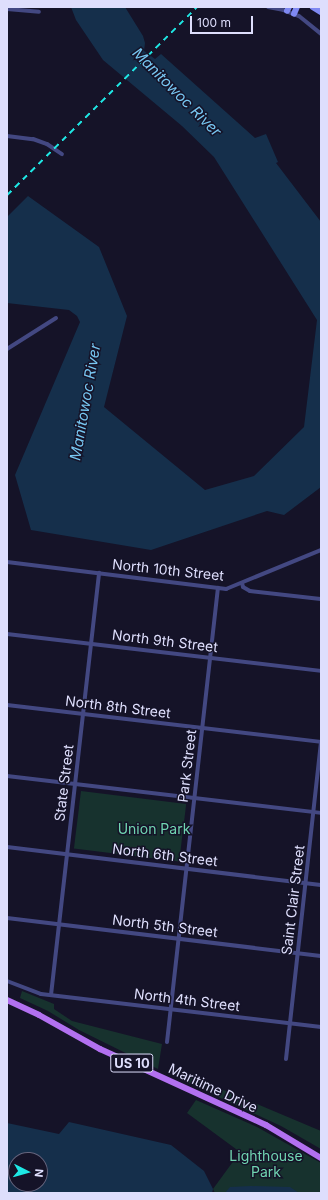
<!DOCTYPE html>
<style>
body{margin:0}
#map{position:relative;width:328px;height:1200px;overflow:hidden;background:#151328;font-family:Inter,sans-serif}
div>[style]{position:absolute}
.green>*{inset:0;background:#17322e;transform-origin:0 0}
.water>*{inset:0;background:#152f4b}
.minor>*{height:4px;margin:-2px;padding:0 2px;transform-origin:2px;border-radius:2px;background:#434882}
.secondary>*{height:5.5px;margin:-2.75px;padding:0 2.75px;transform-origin:2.75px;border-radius:2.75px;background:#7f89f2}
.primary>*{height:6px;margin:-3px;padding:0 3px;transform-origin:3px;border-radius:3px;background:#b270f0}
.rail>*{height:1.5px;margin-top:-0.75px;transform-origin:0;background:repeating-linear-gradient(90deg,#1ee8e5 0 6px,transparent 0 11px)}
span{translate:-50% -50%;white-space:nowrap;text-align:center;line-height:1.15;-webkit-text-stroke:3px #151328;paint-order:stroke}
.shield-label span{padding:1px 3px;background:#151328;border:1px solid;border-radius:3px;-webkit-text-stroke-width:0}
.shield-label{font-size:13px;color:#dedefc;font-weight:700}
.street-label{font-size:14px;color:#dedefc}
.park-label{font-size:14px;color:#70d5b1}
.water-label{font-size:15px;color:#77c6f1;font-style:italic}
.frame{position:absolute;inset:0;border:8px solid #dedefc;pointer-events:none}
.north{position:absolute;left:8px;top:1152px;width:40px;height:40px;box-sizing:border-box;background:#151328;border:1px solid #65647d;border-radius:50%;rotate:96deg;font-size:11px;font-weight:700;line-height:16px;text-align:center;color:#dedefc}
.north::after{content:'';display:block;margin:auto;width:14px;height:18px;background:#1ee8e5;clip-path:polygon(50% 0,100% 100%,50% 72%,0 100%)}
.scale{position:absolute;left:190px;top:16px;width:63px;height:18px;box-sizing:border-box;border:2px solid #dedefc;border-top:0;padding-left:5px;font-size:12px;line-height:14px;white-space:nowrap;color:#dedefc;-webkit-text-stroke:3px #151328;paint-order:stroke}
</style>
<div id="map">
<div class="green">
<div style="left:81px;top:791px;width:106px;height:58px;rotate:7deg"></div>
<div style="clip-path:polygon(22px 991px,54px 1004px,54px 1009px,72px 1021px,162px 1044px,158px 1069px,79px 1030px,48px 1011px,20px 998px)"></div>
<div style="clip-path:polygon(169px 1070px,195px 1078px,321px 1131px,321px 1149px,281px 1126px,167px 1073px)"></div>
<div style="clip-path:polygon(196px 1100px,257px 1127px,321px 1163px,321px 1193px,215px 1193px,213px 1189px,240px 1152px,187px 1113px)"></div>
</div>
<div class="water">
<div style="clip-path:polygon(71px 7px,125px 7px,143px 36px,145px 43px,144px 51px,155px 59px,161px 54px,255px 138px,266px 134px,278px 162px,276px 163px,321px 222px,321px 487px,284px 515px,267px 511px,151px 550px,31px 530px,15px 475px,80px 322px,77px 316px,69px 310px,7px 303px,7px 217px,28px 196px,99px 247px,127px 316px,104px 407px,205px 490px,254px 476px,304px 427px,317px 320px,214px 157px,182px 126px,103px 60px,76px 20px)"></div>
<div style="clip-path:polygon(evenodd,69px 1122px,171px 1145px,204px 1171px,213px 1189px,212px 1193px,7px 1193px,7px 1123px,59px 1134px,69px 1122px,16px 1160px,40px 1160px,40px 1184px,16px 1184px,16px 1160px)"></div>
<div style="clip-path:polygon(251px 1186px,290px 1187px,299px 1193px,225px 1193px,230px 1187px)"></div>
</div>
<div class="minor">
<div style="left:268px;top:7px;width:15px;rotate:11deg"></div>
<div style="left:283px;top:10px;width:17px;rotate:21deg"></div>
<div style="left:299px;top:16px;width:28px;rotate:39deg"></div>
<div style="left:7px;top:9px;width:32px;rotate:5deg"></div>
<div style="left:7px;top:136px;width:26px;rotate:7deg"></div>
<div style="left:33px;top:139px;width:15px;rotate:20deg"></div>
<div style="left:47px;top:144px;width:18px;rotate:34deg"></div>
<div style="left:7px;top:349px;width:58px;rotate:-32.3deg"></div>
<div style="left:7px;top:562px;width:221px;rotate:7deg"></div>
<div style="left:226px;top:589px;width:103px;rotate:-22.3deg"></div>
<div style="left:242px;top:583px;width:4px;rotate:76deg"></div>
<div style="left:243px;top:587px;width:8px;rotate:30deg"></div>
<div style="left:250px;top:591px;width:71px;rotate:6.4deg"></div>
<div style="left:7px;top:634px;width:316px;rotate:6.7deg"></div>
<div style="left:7px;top:705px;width:316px;rotate:6.7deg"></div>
<div style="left:7px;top:776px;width:316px;rotate:6.7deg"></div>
<div style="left:7px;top:847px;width:316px;rotate:6.9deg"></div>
<div style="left:7px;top:918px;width:316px;rotate:6.9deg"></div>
<div style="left:7px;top:981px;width:36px;rotate:21deg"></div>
<div style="left:41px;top:994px;width:282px;rotate:6.7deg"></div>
<div style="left:51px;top:995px;width:425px;rotate:-83.5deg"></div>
<div style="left:167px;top:1042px;width:457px;rotate:-83.6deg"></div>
<div style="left:286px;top:1059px;width:318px;rotate:-83.7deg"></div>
</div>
<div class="secondary">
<div style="left:313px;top:7px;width:9px;rotate:32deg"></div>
<div style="left:287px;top:11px;width:4px;rotate:-63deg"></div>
<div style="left:294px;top:14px;width:8px;rotate:-67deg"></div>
</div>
<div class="primary">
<div style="left:7px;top:1000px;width:35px;rotate:25deg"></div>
<div style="left:39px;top:1015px;width:70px;rotate:29.1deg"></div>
<div style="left:100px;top:1049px;width:183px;rotate:24.6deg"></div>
<div style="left:266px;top:1125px;width:64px;rotate:31deg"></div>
</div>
<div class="rail">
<div style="left:7px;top:195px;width:267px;rotate:-44.7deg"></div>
</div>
<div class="shield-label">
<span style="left:132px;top:1063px">US 10</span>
</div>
<div class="street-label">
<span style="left:168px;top:570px;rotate:6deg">North 10th Street</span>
<span style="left:165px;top:641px;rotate:7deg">North 9th Street</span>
<span style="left:118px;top:707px;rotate:7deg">North 8th Street</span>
<span style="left:187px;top:766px;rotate:-83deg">Park Street</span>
<span style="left:64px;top:783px;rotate:-83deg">State Street</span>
<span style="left:165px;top:855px;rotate:7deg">North 6th Street</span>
<span style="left:293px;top:900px;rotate:-83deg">Saint Clair Street</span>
<span style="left:165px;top:926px;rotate:7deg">North 5th Street</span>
<span style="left:187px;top:1000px;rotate:7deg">North 4th Street</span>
<span style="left:213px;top:1088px;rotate:25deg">Maritime Drive</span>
</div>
<div class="park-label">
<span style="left:154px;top:829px">Union Park</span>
<span style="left:266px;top:1164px">Lighthouse<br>Park</span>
</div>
<div class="water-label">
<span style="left:177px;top:92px;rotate:45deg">Manitowoc River</span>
<span style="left:85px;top:402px;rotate:-80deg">Manitowoc River</span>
</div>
<div class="frame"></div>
<div class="north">N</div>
<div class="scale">100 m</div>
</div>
